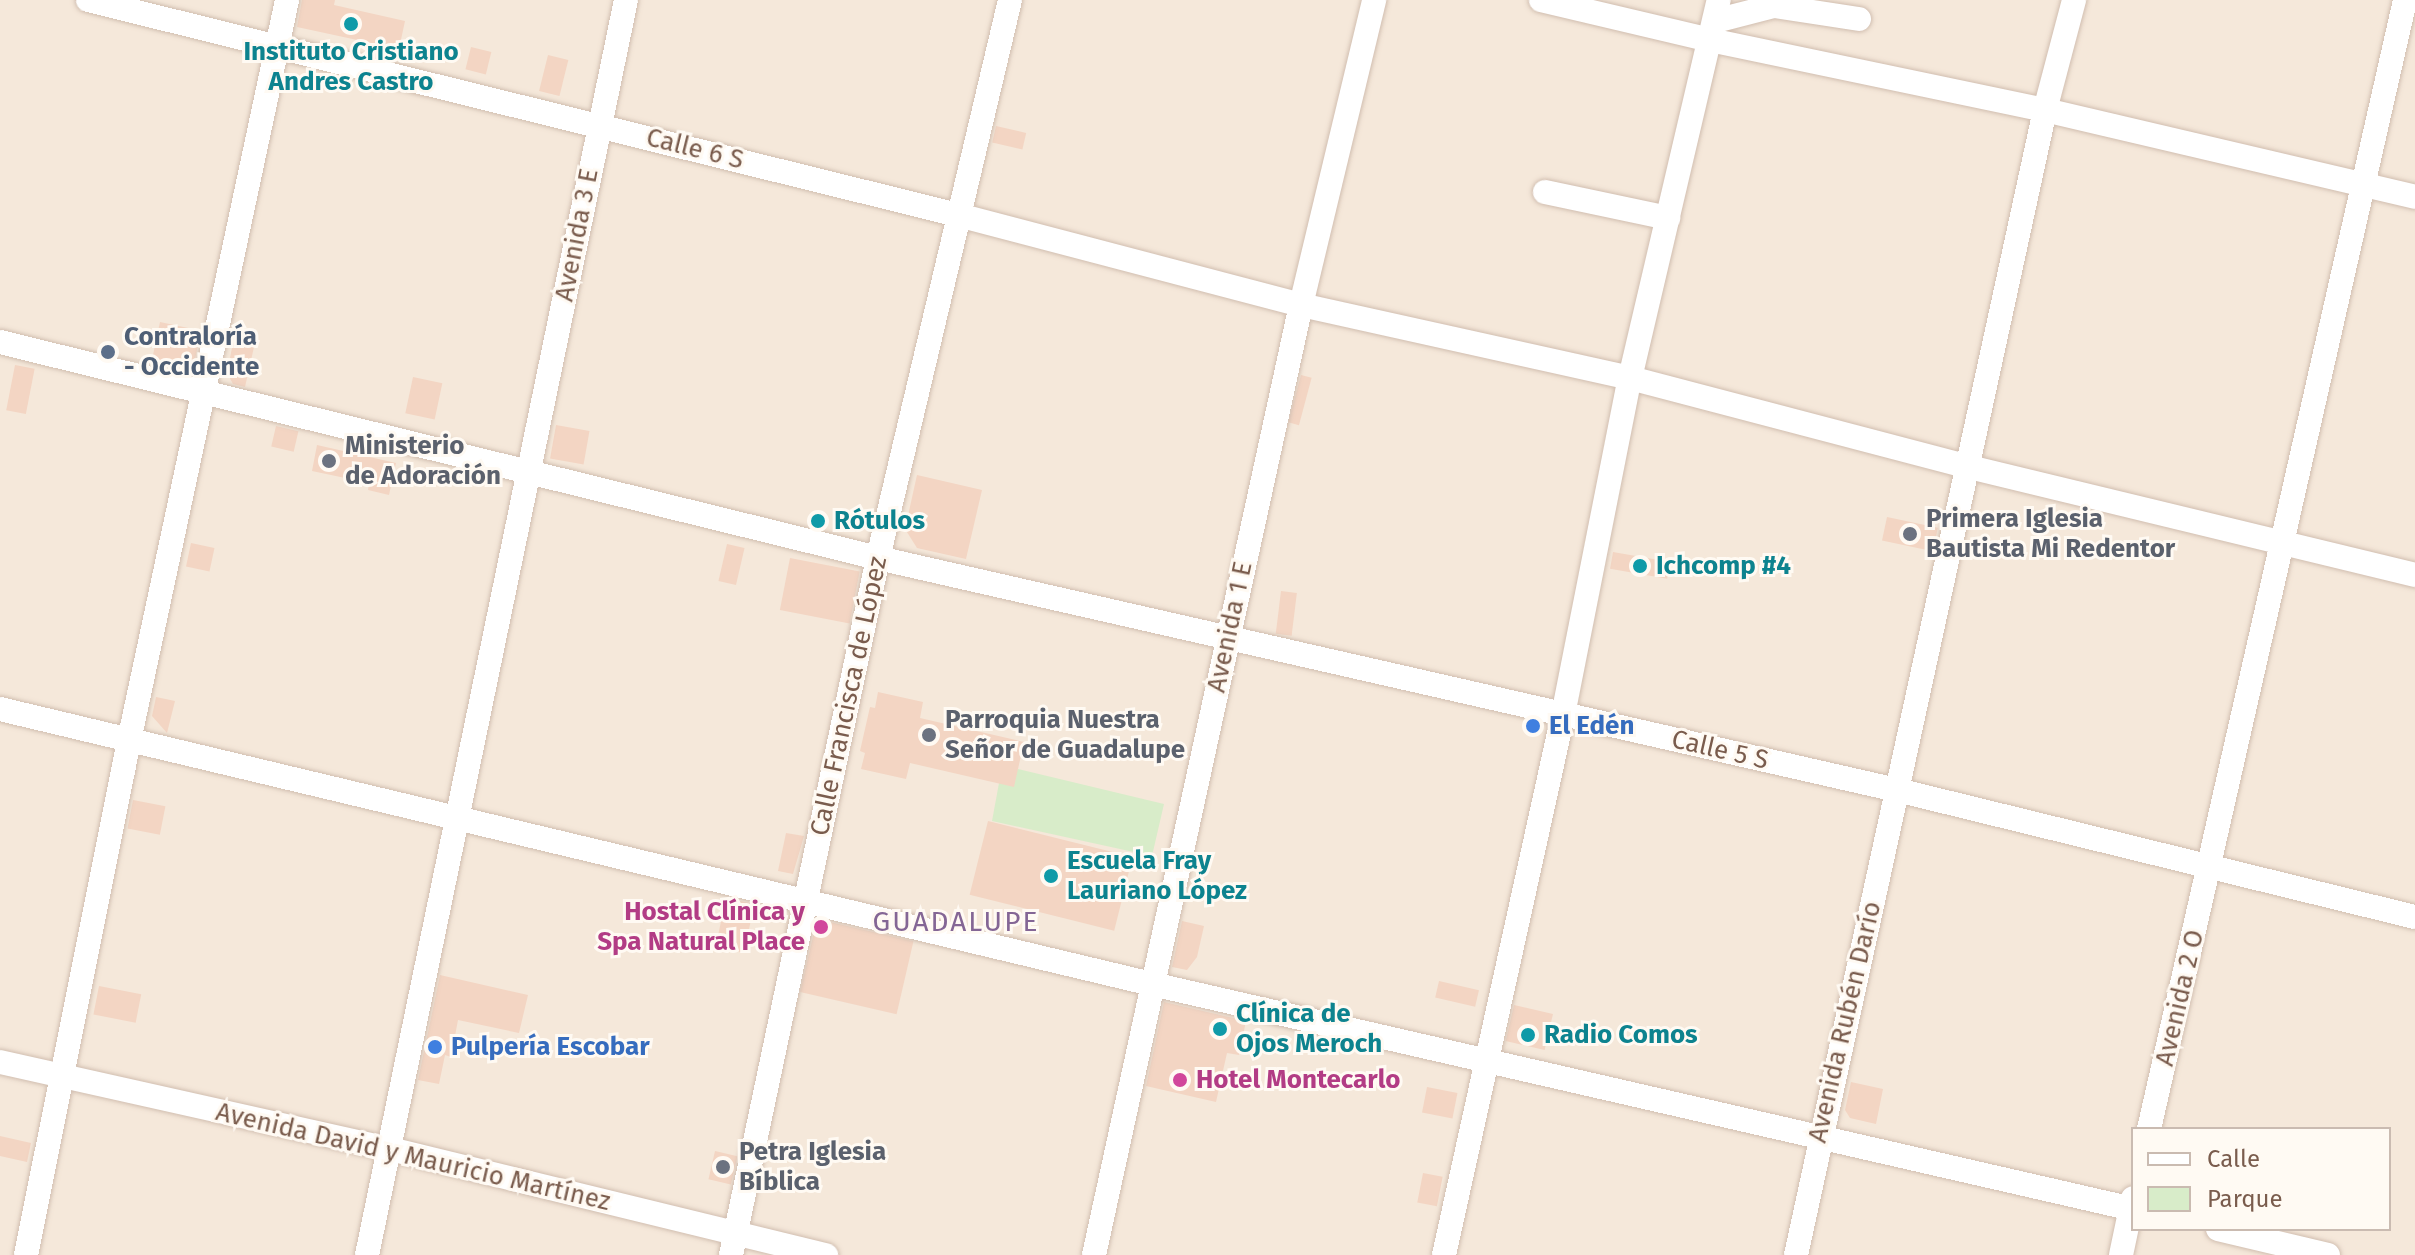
<!DOCTYPE html>
<meta charset="utf-8">
<style>
body{margin:0}
#map{position:relative;width:2415px;height:1255px;overflow:hidden;background:#fdf6ec;font-family:"Fira Sans",sans-serif}
div>[style]{position:absolute}
.residential>*{inset:0;background:#f5e8da}
.green>*{inset:0;background:#d8ecc9}
.building>*{inset:0;background:#f3d5c3;transform-origin:0 0}
.roads{filter:drop-shadow(0 0 2px #d1beb0) drop-shadow(0 0 2px #d1beb0)}
.minor>*{height:24px;margin:-12px;padding:0 12px;transform-origin:12px;border-radius:12px;background:#fff}
.dots>*{width:22px;height:22px;translate:-50% -50%;box-sizing:border-box;border:4px solid #fffaf3;border-radius:50%}
span{translate:-50% -50%;white-space:nowrap;text-align:center;line-height:1.15;-webkit-text-stroke:6px #fffaf3;paint-order:stroke}
.culture-label{font-size:26px;color:#0d838f;font-weight:700}
.left{translate:0 -50%;text-align:left}
.street-label{font-size:26px;color:#7a5c4d}
.service-label{font-size:26px;color:#4e5e75;font-weight:700}
.worship-label{font-size:26px;color:#5b616d;font-weight:700}
.shop-label{font-size:26px;color:#366cbe;font-weight:700}
.hotel-label{font-size:26px;color:#b23c85;font-weight:700}
.right{translate:-100% -50%;text-align:right}
.neighbourhood-label{font-size:28px;color:#846695;letter-spacing:2px}
.legend{position:absolute;left:2131px;top:1127px;width:260px;height:104px;box-sizing:border-box;background:#fffaf3;border:2px solid #cabbb1;margin:0;padding:10px 14px;list-style:none;font-size:24px;color:#7a5c4d}
.legend li{display:flex;align-items:center;gap:16px;height:40px}
.legend b{width:40px;border:2px solid #cabbb1}
</style>
<div id="map">
<div class="residential">
<div style="clip-path:polygon(evenodd,0 0,2415px 0,2415px 1255px,0 1255px,0 0,2133px 1129px,2389px 1129px,2389px 1229px,2133px 1229px,2133px 1129px)"></div>
</div>
<div class="green">
<div style="clip-path:polygon(1018px 769px,1164px 804px,1152px 856px,992px 821px,999px 783px)"></div>
</div>
<div class="building">
<div style="clip-path:polygon(302px 0,335px 0,334px 5px,405px 21px,399px 49px,297px 27px)"></div>
<div style="left:471px;top:47px;width:21px;height:23px;rotate:14deg"></div>
<div style="left:548px;top:55px;width:21px;height:37px;rotate:14deg"></div>
<div style="left:996px;top:126px;width:31px;height:17px;rotate:13deg"></div>
<div style="left:160px;top:322px;width:42px;height:40px;rotate:12deg"></div>
<div style="clip-path:polygon(233px 343px,254px 347px,245px 387px,233px 384px,227px 373px)"></div>
<div style="left:15px;top:365px;width:20px;height:46px;rotate:11deg"></div>
<div style="left:1301px;top:375px;width:11px;height:49px;rotate:15deg"></div>
<div style="left:413px;top:377px;width:30px;height:37px;rotate:12deg"></div>
<div style="left:556px;top:425px;width:34px;height:34px;rotate:10deg"></div>
<div style="left:276px;top:426px;width:23px;height:21px;rotate:13deg"></div>
<div style="clip-path:polygon(317px 445px,396px 463px,389px 495px,368px 490px,369px 483px,312px 471px)"></div>
<div style="clip-path:polygon(917px 475px,982px 490px,966px 559px,917px 548px,905px 529px)"></div>
<div style="left:1887px;top:517px;width:52px;height:24px;rotate:12deg"></div>
<div style="left:191px;top:543px;width:24px;height:24px;rotate:12deg"></div>
<div style="left:727px;top:544px;width:18px;height:38px;rotate:13deg"></div>
<div style="left:1613px;top:552px;width:58px;height:17px;rotate:10deg"></div>
<div style="left:790px;top:558px;width:71px;height:53px;rotate:11deg"></div>
<div style="left:1281px;top:591px;width:16px;height:43px;rotate:7deg"></div>
<div style="clip-path:polygon(878px 692px,923px 702px,920px 718px,1024px 742px,1014px 787px,910px 763px,906px 779px,861px 769px,865px 753px,860px 751px,870px 707px,875px 708px)"></div>
<div style="clip-path:polygon(156px 697px,175px 701px,167px 733px,152px 716px)"></div>
<div style="left:133px;top:800px;width:33px;height:29px;rotate:11deg"></div>
<div style="left:988px;top:821px;width:149px;height:76px;rotate:14deg"></div>
<div style="clip-path:polygon(786px 833px,804px 836px,793px 874px,778px 871px)"></div>
<div style="left:726px;top:898px;width:29px;height:50px;rotate:12deg"></div>
<div style="left:817px;top:919px;width:99px;height:75px;rotate:13deg"></div>
<div style="clip-path:polygon(1182px 921px,1204px 926px,1197px 957px,1187px 970px,1172px 967px)"></div>
<div style="clip-path:polygon(440px 975px,528px 995px,519px 1033px,458px 1020px,451px 1057px,445px 1055px,439px 1084px,418px 1080px)"></div>
<div style="left:1439px;top:981px;width:41px;height:17px;rotate:13deg"></div>
<div style="left:99px;top:986px;width:43px;height:29px;rotate:11deg"></div>
<div style="clip-path:polygon(1164px 1002px,1246px 1021px,1239px 1055px,1227px 1053px,1216px 1102px,1146px 1086px)"></div>
<div style="left:1514px;top:1005px;width:40px;height:37px;rotate:13deg"></div>
<div style="clip-path:polygon(1851px 1082px,1883px 1089px,1876px 1124px,1850px 1118px,1845px 1110px)"></div>
<div style="left:1427px;top:1087px;width:31px;height:26px;rotate:11deg"></div>
<div style="clip-path:polygon(0 1136px,31px 1143px,27px 1162px,0 1156px)"></div>
<div style="left:715px;top:1151px;width:23px;height:29px;rotate:13deg"></div>
<div style="left:1423px;top:1173px;width:20px;height:30px;rotate:11deg"></div>
</div>
<div class="roads">
<div class="minor">
<div style="left:88px;top:0;width:896px;rotate:13.88deg"></div>
<div style="left:958px;top:215px;width:355px;rotate:14.7deg"></div>
<div style="left:1301px;top:305px;width:337px;rotate:12.5deg"></div>
<div style="left:1630px;top:378px;width:350px;rotate:14.7deg"></div>
<div style="left:1969px;top:467px;width:459px;rotate:13.6deg"></div>
<div style="left:1541px;top:0;width:174px;rotate:13.3deg"></div>
<div style="left:1710px;top:40px;width:342px;rotate:11.8deg"></div>
<div style="left:2045px;top:110px;width:380px;rotate:13.2deg"></div>
<div style="left:1715px;top:21px;width:61px;rotate:-14.3deg"></div>
<div style="left:1774px;top:6px;width:86px;rotate:8.7deg"></div>
<div style="left:1545px;top:192px;width:126px;rotate:11.9deg"></div>
<div style="left:0;top:342px;width:904px;rotate:13.82deg"></div>
<div style="left:878px;top:558px;width:1045px;rotate:12.83deg"></div>
<div style="left:1897px;top:790px;width:533px;rotate:13.78deg"></div>
<div style="left:0;top:709px;width:1184px;rotate:13.43deg"></div>
<div style="left:1152px;top:984px;width:1006px;rotate:12.92deg"></div>
<div style="left:0;top:1062px;width:400px;rotate:12.6deg"></div>
<div style="left:390px;top:1149px;width:449px;rotate:13.7deg"></div>
<div style="left:2149px;top:1129px;width:1158px;rotate:-77.22deg"></div>
<div style="left:2218px;top:1229px;width:113px;rotate:13.3deg"></div>
<div style="left:26px;top:1255px;width:524px;rotate:-78.67deg"></div>
<div style="left:129px;top:741px;width:758px;rotate:-77.96deg"></div>
<div style="left:367px;top:1255px;width:1281px;rotate:-78.34deg"></div>
<div style="left:731px;top:1255px;width:712px;rotate:-78.09deg"></div>
<div style="left:878px;top:558px;width:573px;rotate:-76.69deg"></div>
<div style="left:1094px;top:1255px;width:972px;rotate:-77.71deg"></div>
<div style="left:1301px;top:305px;width:314px;rotate:-76.5deg"></div>
<div style="left:1444px;top:1255px;width:553px;rotate:-77.57deg"></div>
<div style="left:1563px;top:715px;width:344px;rotate:-78.8deg"></div>
<div style="left:1630px;top:378px;width:388px;rotate:-76.8deg"></div>
<div style="left:1796px;top:1255px;width:1172px;rotate:-77.73deg"></div>
<div style="left:2045px;top:110px;width:114px;rotate:-75.2deg"></div>
<div style="left:2121px;top:1255px;width:58px;rotate:-78.1deg"></div>
</div>
</div>
<div class="dots">
<div style="left:351px;top:24px;background:#0f9aa8"></div>
<div style="left:108px;top:352px;background:#5c6f8a"></div>
<div style="left:329px;top:461px;background:#6b7280"></div>
<div style="left:818px;top:521px;background:#0f9aa8"></div>
<div style="left:1910px;top:534px;background:#6b7280"></div>
<div style="left:1640px;top:566px;background:#0f9aa8"></div>
<div style="left:1533px;top:726px;background:#3f7fe0"></div>
<div style="left:929px;top:735px;background:#6b7280"></div>
<div style="left:1051px;top:876px;background:#0f9aa8"></div>
<div style="left:821px;top:927px;background:#d1479c"></div>
<div style="left:1220px;top:1029px;background:#0f9aa8"></div>
<div style="left:1528px;top:1035px;background:#0f9aa8"></div>
<div style="left:435px;top:1047px;background:#3f7fe0"></div>
<div style="left:1180px;top:1080px;background:#d1479c"></div>
<div style="left:723px;top:1167px;background:#6b7280"></div>
</div>
<div class="culture-label">
<span style="left:351px;top:67px">Instituto Cristiano<br>Andres Castro</span>
<span class="left" style="left:834px;top:521px">Rótulos</span>
<span class="left" style="left:1656px;top:566px">Ichcomp #4</span>
<span class="left" style="left:1067px;top:876px">Escuela Fray<br>Lauriano López</span>
<span class="left" style="left:1236px;top:1029px">Clínica de<br>Ojos Meroch</span>
<span class="left" style="left:1544px;top:1035px">Radio Comos</span>
</div>
<div class="street-label">
<span style="left:695px;top:149px;rotate:14deg">Calle 6 S</span>
<span style="left:577px;top:235px;rotate:-79deg">Avenida 3 E</span>
<span style="left:1230px;top:627px;rotate:-78deg">Avenida 1 E</span>
<span style="left:849px;top:696px;rotate:-78deg">Calle Francisca de López</span>
<span style="left:1720px;top:750px;rotate:13deg">Calle 5 S</span>
<span style="left:2180px;top:998px;rotate:-77deg">Avenida 2 O</span>
<span style="left:1845px;top:1022px;rotate:-77deg">Avenida Rubén Darío</span>
<span style="left:413px;top:1157px;rotate:13deg">Avenida David y Mauricio Martínez</span>
</div>
<div class="service-label">
<span class="left" style="left:124px;top:352px">Contraloría<br>- Occidente</span>
</div>
<div class="worship-label">
<span class="left" style="left:345px;top:461px">Ministerio<br>de Adoración</span>
<span class="left" style="left:1926px;top:534px">Primera Iglesia<br>Bautista Mi Redentor</span>
<span class="left" style="left:945px;top:735px">Parroquia Nuestra<br>Señor de Guadalupe</span>
<span class="left" style="left:739px;top:1167px">Petra Iglesia<br>Bíblica</span>
</div>
<div class="shop-label">
<span class="left" style="left:1549px;top:726px">El Edén</span>
<span class="left" style="left:451px;top:1047px">Pulpería Escobar</span>
</div>
<div class="hotel-label">
<span class="right" style="left:805px;top:927px">Hostal Clínica y<br>Spa Natural Place</span>
<span class="left" style="left:1196px;top:1080px">Hotel Montecarlo</span>
</div>
<div class="neighbourhood-label">
<span style="left:956px;top:922px">GUADALUPE</span>
</div>
<ul class="legend">
<li><b style="height:10px;background:#fff"></b>Calle</li>
<li><b style="height:22px;background:#d8ecc9"></b>Parque</li>
</ul>
</div>
